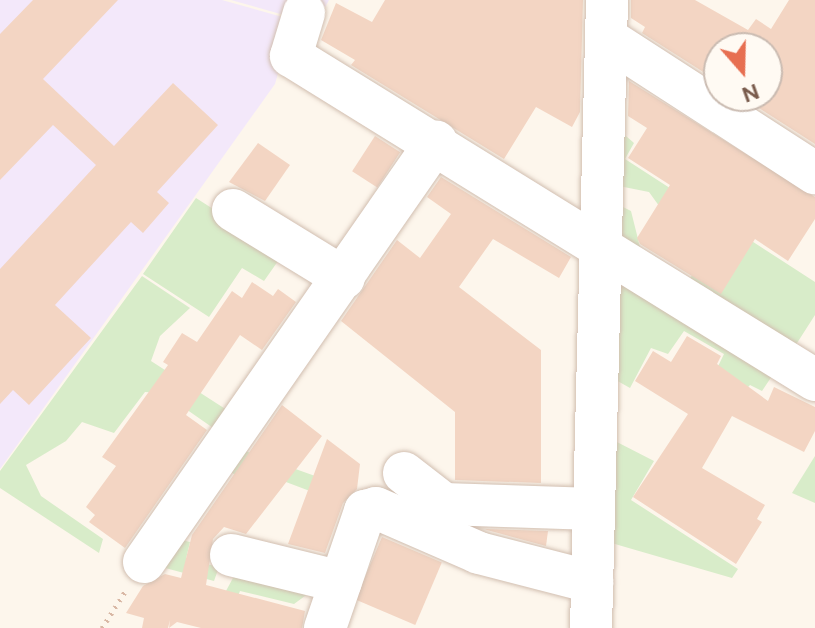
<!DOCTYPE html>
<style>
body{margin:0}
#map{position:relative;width:815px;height:628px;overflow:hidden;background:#fdf6ec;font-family:"DM Sans",sans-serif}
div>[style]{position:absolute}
.education>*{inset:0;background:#f3e8fa}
.green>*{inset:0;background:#d8ecc9}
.building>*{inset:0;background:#f3d5c3;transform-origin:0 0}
.path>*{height:5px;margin-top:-2.5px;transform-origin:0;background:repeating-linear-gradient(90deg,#d9b8a5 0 2px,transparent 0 8px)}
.roads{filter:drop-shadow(0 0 2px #d1beb0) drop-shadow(0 0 2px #d1beb0)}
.minor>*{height:42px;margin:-21px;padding:0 21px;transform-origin:21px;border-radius:21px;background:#fff}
span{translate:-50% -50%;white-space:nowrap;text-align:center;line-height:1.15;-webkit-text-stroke:8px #fffaf3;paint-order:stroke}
.north{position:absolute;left:703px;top:32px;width:80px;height:80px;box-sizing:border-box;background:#fffaf3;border:2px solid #cabbb1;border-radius:50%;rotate:160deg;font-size:22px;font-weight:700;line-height:32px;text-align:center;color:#7a5c4d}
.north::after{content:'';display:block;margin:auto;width:28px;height:36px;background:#e76f51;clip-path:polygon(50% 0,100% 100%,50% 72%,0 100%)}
</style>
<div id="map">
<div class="education">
<div style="clip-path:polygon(0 0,222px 0,293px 20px,275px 84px,0 469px)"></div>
<div style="clip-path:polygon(231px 0,329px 0,316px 24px)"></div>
</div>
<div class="green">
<div style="clip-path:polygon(619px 130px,634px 143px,625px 159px,815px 282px,815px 315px,790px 354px,617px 243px,617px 204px,631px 211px,641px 251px,689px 280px,721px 229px,662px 210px,649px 192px,619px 186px)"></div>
<div style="clip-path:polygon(196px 198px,283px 254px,264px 281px,242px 268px,209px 317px,143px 274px)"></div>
<div style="clip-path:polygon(142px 276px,190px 308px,160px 336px,151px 361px,230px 412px,216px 430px,163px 393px,145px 392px,114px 433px,82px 422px,66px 441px,26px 465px,41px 496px,103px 539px,99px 553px,0 488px,0 471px)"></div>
<div style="clip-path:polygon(629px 284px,772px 376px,762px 391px,750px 385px,734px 402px,709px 385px,724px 354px,684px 331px,668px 354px,651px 348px,630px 388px,614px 379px,617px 287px)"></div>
<div style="clip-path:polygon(613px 440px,654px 461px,631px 500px,738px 569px,732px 578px,608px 542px)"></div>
<div style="clip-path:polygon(234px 447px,332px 482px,323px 496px,286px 482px,236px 476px,223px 465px)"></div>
<div style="clip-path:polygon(815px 456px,815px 503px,792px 493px)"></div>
<div style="clip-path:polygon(174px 538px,190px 542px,186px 559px,219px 567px,214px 581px,154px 565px)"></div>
<div style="clip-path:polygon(240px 565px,309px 593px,294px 604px,240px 591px,229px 618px,213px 615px)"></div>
</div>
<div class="building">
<div style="clip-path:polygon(33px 0,118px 0,43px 79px,114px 146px,173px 83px,218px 125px,157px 192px,169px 203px,143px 233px,131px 222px,55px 305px,91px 338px,29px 405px,13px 390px,0 404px,0 269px,96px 165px,53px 125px,0 180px,0 34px)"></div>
<div style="clip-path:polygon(385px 0,583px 0,580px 112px,572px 127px,536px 107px,504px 159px,351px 65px,355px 60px,321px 40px,336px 3px,372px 22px)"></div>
<div style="clip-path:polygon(631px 0,695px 0,748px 30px,756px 19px,771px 29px,789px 0,815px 0,815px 144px,740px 96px,767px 96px,767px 48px,719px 48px,719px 82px,642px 33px,645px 27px,631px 18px)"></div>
<div style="clip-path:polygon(629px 81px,815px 197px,815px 219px,788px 261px,755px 239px,721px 294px,640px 244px,637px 238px,670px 185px,628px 158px,647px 128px,628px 116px)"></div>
<div style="left:375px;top:136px;width:30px;height:42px;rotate:33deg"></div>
<div style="clip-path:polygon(258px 143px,290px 165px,265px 201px,229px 182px)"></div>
<div style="clip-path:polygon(441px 177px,571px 257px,559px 278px,493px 239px,459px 287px,541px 350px,541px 483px,455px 480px,455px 412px,341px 321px,397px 240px,420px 258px,451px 214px,427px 197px)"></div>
<div style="clip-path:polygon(252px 282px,273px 296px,278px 289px,296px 302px,262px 350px,240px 335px,186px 415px,207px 430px,125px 548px,89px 522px,95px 515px,86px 507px,116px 466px,102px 457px,168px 365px,163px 362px,182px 333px,197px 342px,232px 291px,242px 298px)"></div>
<div style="clip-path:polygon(687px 336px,721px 356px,717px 364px,768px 401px,774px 387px,815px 407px,815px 431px,804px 452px,732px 416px,702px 468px,765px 505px,757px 519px,762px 522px,736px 564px,633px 497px,688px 414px,635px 381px,653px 351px,671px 362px)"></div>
<div style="clip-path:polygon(282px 405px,322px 436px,246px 534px,224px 527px,213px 539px,206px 585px,305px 611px,302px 628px,201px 628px,177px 622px,169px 628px,170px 620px,168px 628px,142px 628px,144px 618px,126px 613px,143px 586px,165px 574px,181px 578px,192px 535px)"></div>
<div style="clip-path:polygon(327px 439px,360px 464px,357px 489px,343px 503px,325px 553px,288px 544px)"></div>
<div style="clip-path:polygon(485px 529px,548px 531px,546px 546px,487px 530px)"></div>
<div style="left:382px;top:537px;width:65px;height:68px;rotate:23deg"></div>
</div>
<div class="path">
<div style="left:102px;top:628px;width:45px;rotate:-57.7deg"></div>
</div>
<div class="roads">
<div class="minor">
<div style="left:304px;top:13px;width:45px;rotate:106.8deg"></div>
<div style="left:291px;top:56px;width:616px;rotate:31.73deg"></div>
<div style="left:606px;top:38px;width:249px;rotate:32.9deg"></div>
<div style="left:233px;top:210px;width:130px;rotate:31.5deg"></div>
<div style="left:404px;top:473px;width:51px;rotate:37.8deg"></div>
<div style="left:444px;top:504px;width:150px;rotate:1.9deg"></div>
<div style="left:231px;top:555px;width:113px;rotate:13.8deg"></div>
<div style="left:144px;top:562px;width:512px;rotate:-55.19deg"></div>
<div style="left:325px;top:628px;width:124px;rotate:-71.1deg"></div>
<div style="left:365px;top:511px;width:11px;rotate:-15deg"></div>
<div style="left:376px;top:508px;width:112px;rotate:23.6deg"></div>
<div style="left:479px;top:553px;width:117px;rotate:14.4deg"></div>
<div style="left:591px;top:628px;width:628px;rotate:-88.54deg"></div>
</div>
</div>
<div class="north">N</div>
</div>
